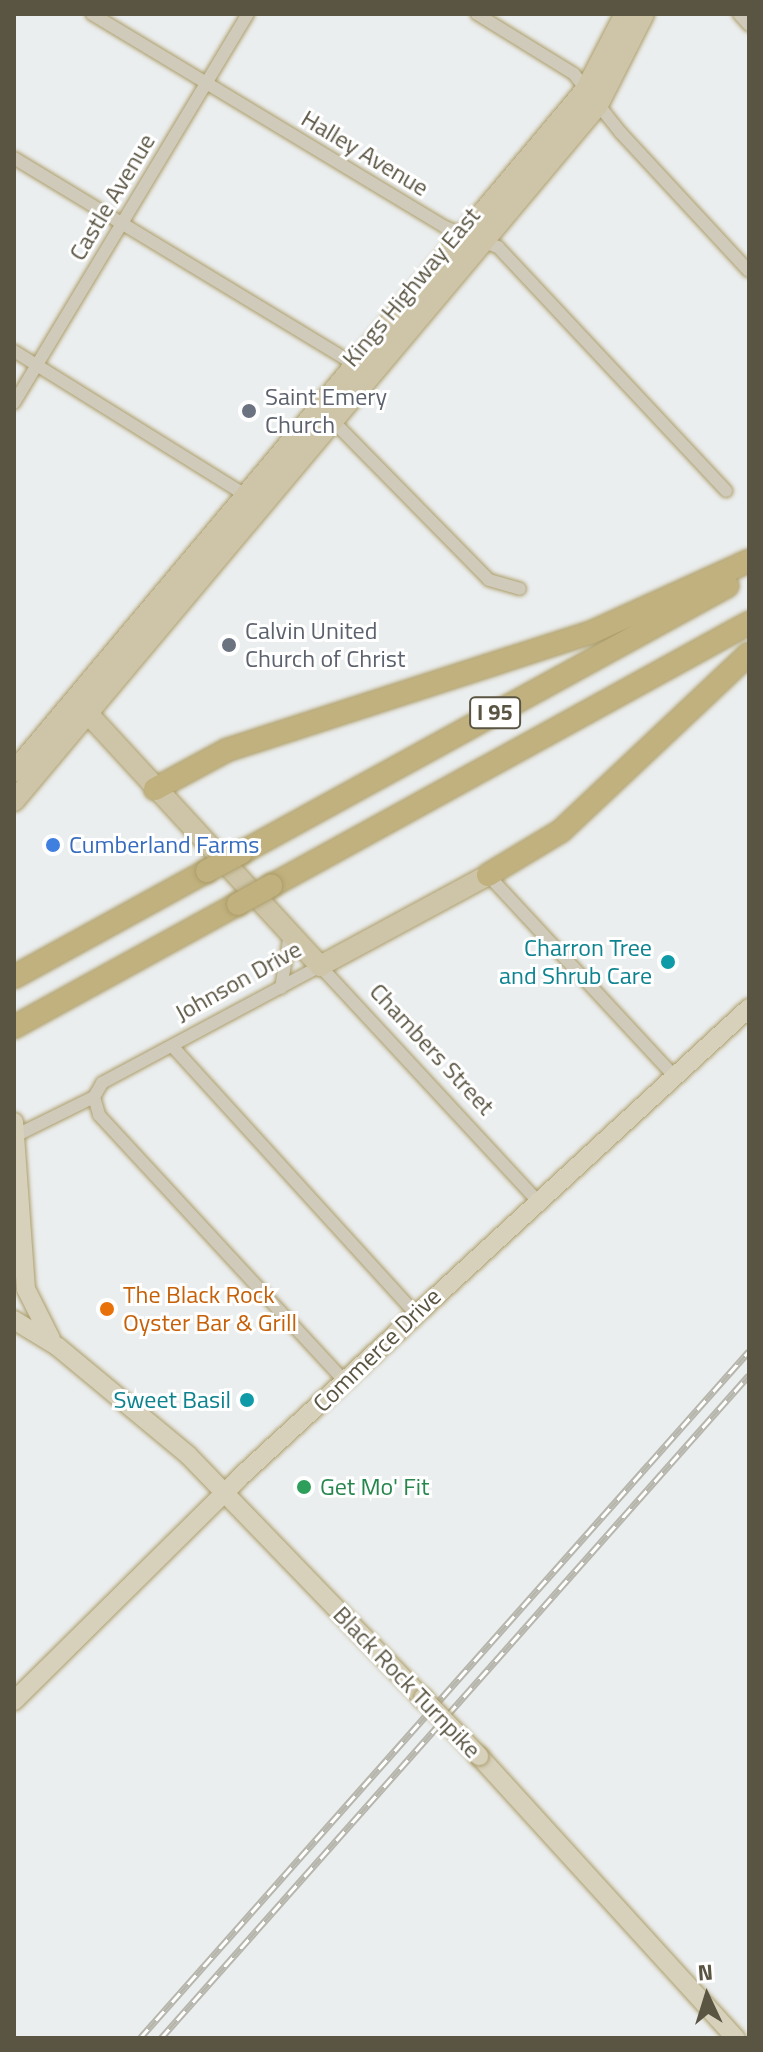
<!DOCTYPE html>
<style>
body{margin:0}
#map{position:relative;width:763px;height:2052px;overflow:hidden;background:#ebeeef;font-family:"Titillium Web",sans-serif}
div>[style]{position:absolute}
.roads{filter:drop-shadow(0 0 2px #ac9d69) drop-shadow(0 0 2px #ac9d69)}
.street>*{height:12px;margin:-6px;padding:0 6px;transform-origin:6px;border-radius:6px;background:#d0caba}
.secondary>*{height:18px;margin:-9px;padding:0 9px;transform-origin:9px;border-radius:9px;background:#d7d1bc}
.primary>*{height:20px;margin:-10px;padding:0 10px;transform-origin:10px;border-radius:10px;background:#cec5a8}
.highway>*{height:22px;margin:-11px;padding:0 11px;transform-origin:11px;border-radius:11px;background:#c0b17e}
.rail>*{height:7px;margin-top:-3.5px;transform-origin:0;background:repeating-linear-gradient(90deg,#fff 0 12px,#b7b6ad 0 24px);box-sizing:border-box;border-block:2px solid #b7b6ad}
.bridges{filter:drop-shadow(0 0 2px #ac9d69) drop-shadow(0 0 2px #ac9d69)}
.secondary-bridge>*{height:18px;margin:-9px;padding:0 9px;transform-origin:9px;border-radius:9px;background:#d7d1bc}
.highway-bridge>*{height:22px;margin:-11px;padding:0 11px;transform-origin:11px;border-radius:11px;background:#c0b17e}
.dots>*{width:22px;height:22px;translate:-50% -50%;box-sizing:border-box;border:4px solid #fff;border-radius:50%}
span{translate:-50% -50%;white-space:nowrap;text-align:center;line-height:1.15;-webkit-text-stroke:6px #fff;paint-order:stroke}
.shield-label span{padding:2px 6px;background:#fff;border:2px solid;border-radius:6px;-webkit-text-stroke-width:0}
.shield-label{font-size:22px;color:#5a5442;font-weight:700}
.street-label{font-size:24px;color:#5a5442}
.worship-label{font-size:24px;color:#5b616d}
.left{translate:0 -50%;text-align:left}
.shop-label{font-size:24px;color:#366cbe}
.culture-label{font-size:24px;color:#0d838f}
.right{translate:-100% -50%;text-align:right}
.food-label{font-size:24px;color:#c56008}
.leisure-label{font-size:24px;color:#27864d}
.frame{position:absolute;inset:0;border:16px solid #5a5442;pointer-events:none}
.north{position:absolute;left:667px;top:1956px;width:80px;height:80px;-webkit-text-stroke:6px #fff;paint-order:stroke;rotate:356deg;font-size:22px;font-weight:700;line-height:32px;text-align:center;color:#5a5442}
.north::after{content:'';display:block;margin:auto;width:28px;height:36px;background:#5a5442;clip-path:polygon(50% 0,100% 100%,50% 72%,0 100%)}
</style>
<div id="map">
<div class="roads">
<div class="street">
<div style="left:92px;top:14px;width:412px;rotate:31.1deg"></div>
<div style="left:445px;top:227px;width:57px;rotate:20.7deg"></div>
<div style="left:498px;top:247px;width:334px;rotate:46.9deg"></div>
<div style="left:477px;top:14px;width:114px;rotate:31.7deg"></div>
<div style="left:574px;top:74px;width:75px;rotate:51.5deg"></div>
<div style="left:621px;top:133px;width:188px;rotate:47.2deg"></div>
<div style="left:739px;top:14px;width:15px;rotate:48deg"></div>
<div style="left:14px;top:158px;width:403px;rotate:31.2deg"></div>
<div style="left:14px;top:351px;width:277px;rotate:31.9deg"></div>
<div style="left:14px;top:403px;width:454px;rotate:-59deg"></div>
<div style="left:329px;top:417px;width:228px;rotate:45.5deg"></div>
<div style="left:489px;top:580px;width:32px;rotate:16deg"></div>
<div style="left:488px;top:875px;width:272px;rotate:47.2deg"></div>
<div style="left:281px;top:988px;width:55px;rotate:-80.5deg"></div>
<div style="left:173px;top:1047px;width:360px;rotate:47.7deg"></div>
<div style="left:94px;top:1097px;width:19px;rotate:74deg"></div>
<div style="left:99px;top:1115px;width:363px;rotate:47.3deg"></div>
<div style="left:17px;top:1135px;width:86px;rotate:-26.3deg"></div>
<div style="left:94px;top:1097px;width:16px;rotate:-60deg"></div>
<div style="left:102px;top:1083px;width:247px;rotate:-28.2deg"></div>
<div style="left:320px;top:966px;width:319px;rotate:47.2deg"></div>
</div>
<div class="secondary">
<div style="left:14px;top:1122px;width:167px;rotate:85.9deg"></div>
<div style="left:26px;top:1289px;width:56px;rotate:63.4deg"></div>
<div style="left:14px;top:1320px;width:52px;rotate:31.5deg"></div>
<div style="left:58px;top:1347px;width:169px;rotate:39.7deg"></div>
<div style="left:188px;top:1455px;width:338px;rotate:46deg"></div>
<div style="left:14px;top:1701px;width:317px;rotate:-44.7deg"></div>
<div style="left:239px;top:1478px;width:694px;rotate:-42.66deg"></div>
<div style="left:479px;top:1756px;width:382px;rotate:47.7deg"></div>
</div>
<div class="primary">
<div style="left:80px;top:705px;width:355px;rotate:47.4deg"></div>
<div style="left:320px;top:966px;width:191px;rotate:-28.4deg"></div>
<div style="left:14px;top:772px;width:891px;rotate:-50.05deg"></div>
<div style="left:586px;top:89px;width:85px;rotate:-62.5deg"></div>
<div style="left:14px;top:801px;width:909px;rotate:-50deg"></div>
<div style="left:598px;top:105px;width:102px;rotate:-63.2deg"></div>
</div>
<div class="highway">
<div style="left:155px;top:789px;width:82px;rotate:-28.4deg"></div>
<div style="left:227px;top:750px;width:381px;rotate:-17.9deg"></div>
<div style="left:590px;top:633px;width:175px;rotate:-24.4deg"></div>
<div style="left:241px;top:853px;width:555px;rotate:-28.78deg"></div>
<div style="left:488px;top:875px;width:85px;rotate:-31.1deg"></div>
<div style="left:561px;top:831px;width:258px;rotate:-43.3deg"></div>
<div style="left:271px;top:886px;width:546px;rotate:-28.82deg"></div>
<div style="left:14px;top:977px;width:220px;rotate:-28.8deg"></div>
<div style="left:14px;top:1027px;width:256px;rotate:-28.8deg"></div>
</div>
</div>
<div class="rail">
<div style="left:140px;top:2038px;width:918px;rotate:-48.44deg"></div>
<div style="left:161px;top:2038px;width:886px;rotate:-48.43deg"></div>
</div>
<div class="bridges">
<div class="secondary-bridge">
<div style="left:423px;top:1698px;width:81px;rotate:46deg"></div>
</div>
<div class="highway-bridge">
<div style="left:207px;top:871px;width:38px;rotate:-28deg"></div>
<div style="left:238px;top:904px;width:38px;rotate:-29deg"></div>
</div>
</div>
<div class="dots">
<div style="left:249px;top:411px;background:#6b7280"></div>
<div style="left:229px;top:645px;background:#6b7280"></div>
<div style="left:53px;top:845px;background:#3f7fe0"></div>
<div style="left:668px;top:962px;background:#0f9aa8"></div>
<div style="left:107px;top:1309px;background:#e8710a"></div>
<div style="left:247px;top:1400px;background:#0f9aa8"></div>
<div style="left:304px;top:1487px;background:#2e9e5b"></div>
</div>
<div class="shield-label">
<span style="left:495px;top:713px">I 95</span>
</div>
<div class="street-label">
<span style="left:365px;top:153px;rotate:31deg">Halley Avenue</span>
<span style="left:112px;top:197px;rotate:-59deg">Castle Avenue</span>
<span style="left:411px;top:287px;rotate:-50deg">Kings Highway East</span>
<span style="left:238px;top:981px;rotate:-29deg">Johnson Drive</span>
<span style="left:432px;top:1049px;rotate:47deg">Chambers Street</span>
<span style="left:377px;top:1350px;rotate:-44deg">Commerce Drive</span>
<span style="left:407px;top:1682px;rotate:46deg">Black Rock Turnpike</span>
</div>
<div class="worship-label">
<span class="left" style="left:265px;top:411px">Saint Emery<br>Church</span>
<span class="left" style="left:245px;top:645px">Calvin United<br>Church of Christ</span>
</div>
<div class="shop-label">
<span class="left" style="left:69px;top:845px">Cumberland Farms</span>
</div>
<div class="culture-label">
<span class="right" style="left:652px;top:962px">Charron Tree<br>and Shrub Care</span>
<span class="right" style="left:231px;top:1400px">Sweet Basil</span>
</div>
<div class="food-label">
<span class="left" style="left:123px;top:1309px">The Black Rock<br>Oyster Bar &amp; Grill</span>
</div>
<div class="leisure-label">
<span class="left" style="left:320px;top:1487px">Get Mo' Fit</span>
</div>
<div class="frame"></div>
<div class="north">N</div>
</div>
